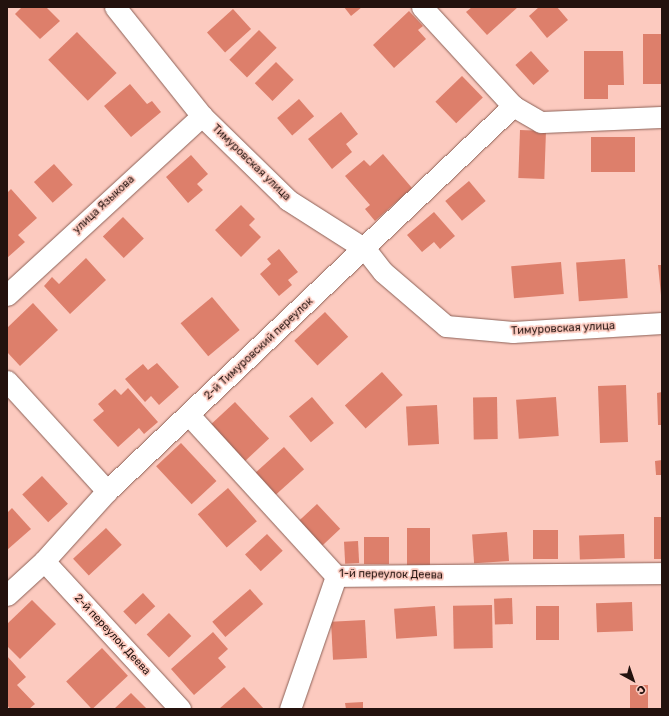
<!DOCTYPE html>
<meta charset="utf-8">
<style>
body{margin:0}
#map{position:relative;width:669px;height:716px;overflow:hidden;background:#fccabf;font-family:Rubik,sans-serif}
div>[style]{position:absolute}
.building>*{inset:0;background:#dd7f6b;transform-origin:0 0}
.roads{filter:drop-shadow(0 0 1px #8c6157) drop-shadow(0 0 1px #8c6157)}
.minor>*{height:21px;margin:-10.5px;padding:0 10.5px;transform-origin:10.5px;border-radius:10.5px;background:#fff}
span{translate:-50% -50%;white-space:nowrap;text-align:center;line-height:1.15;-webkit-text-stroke:3.5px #fccabf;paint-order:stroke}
.street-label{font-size:11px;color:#23120e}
.frame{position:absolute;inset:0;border:8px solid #23120e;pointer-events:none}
.north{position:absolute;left:613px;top:660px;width:40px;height:40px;-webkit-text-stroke:3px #fccabf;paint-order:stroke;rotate:140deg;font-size:11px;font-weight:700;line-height:16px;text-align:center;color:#23120e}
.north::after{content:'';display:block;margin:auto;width:14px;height:18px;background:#23120e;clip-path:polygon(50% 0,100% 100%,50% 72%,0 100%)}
</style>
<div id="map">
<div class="building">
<div style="clip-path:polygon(22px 7px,46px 7px,60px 21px,40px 39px,15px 14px)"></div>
<div style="clip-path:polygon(344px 7px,362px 7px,351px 16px)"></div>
<div style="clip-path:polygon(472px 7px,518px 7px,487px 35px,466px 12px)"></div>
<div style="clip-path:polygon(539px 7px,557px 7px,568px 20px,547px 38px,529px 16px)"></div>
<div style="left:233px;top:9px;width:27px;height:35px;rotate:48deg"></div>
<div style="clip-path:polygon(409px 11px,423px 26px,418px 30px,426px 39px,394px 68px,373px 45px)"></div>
<div style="left:259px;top:30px;width:25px;height:42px;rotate:45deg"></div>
<div style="left:77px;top:32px;width:57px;height:40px;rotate:46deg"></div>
<div style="left:643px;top:34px;width:19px;height:50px"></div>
<div style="left:531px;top:51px;width:27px;height:21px;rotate:48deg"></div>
<div style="clip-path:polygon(584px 51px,623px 51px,624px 85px,608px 85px,608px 99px,584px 99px)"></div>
<div style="left:276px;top:62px;width:25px;height:30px;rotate:45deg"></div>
<div style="left:462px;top:76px;width:30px;height:37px;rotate:46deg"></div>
<div style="clip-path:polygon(130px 84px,147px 104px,152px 101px,161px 112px,131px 137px,104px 106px)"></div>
<div style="left:299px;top:99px;width:23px;height:29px;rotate:49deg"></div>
<div style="clip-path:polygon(341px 112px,358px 134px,346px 144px,352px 152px,332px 169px,308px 139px)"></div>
<div style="left:520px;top:130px;width:26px;height:48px;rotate:2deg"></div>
<div style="left:635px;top:137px;width:35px;height:44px;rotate:90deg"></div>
<div style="clip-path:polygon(383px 154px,412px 188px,375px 221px,365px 209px,370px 205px,345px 176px,364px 160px,370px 166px)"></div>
<div style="clip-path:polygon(191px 155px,208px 174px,197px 184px,203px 190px,188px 203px,166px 177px)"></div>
<div style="left:54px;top:164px;width:28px;height:27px;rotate:48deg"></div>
<div style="left:469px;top:181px;width:26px;height:31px;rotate:50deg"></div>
<div style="clip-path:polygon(11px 189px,37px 218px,18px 235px,25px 242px,7px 258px,7px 193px)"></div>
<div style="clip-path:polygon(241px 205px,255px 219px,249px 225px,261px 237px,241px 257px,215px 230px)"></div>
<div style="clip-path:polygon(434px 212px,455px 236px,440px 249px,434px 242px,422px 252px,407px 235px)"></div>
<div style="left:123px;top:217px;width:30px;height:28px;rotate:46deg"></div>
<div style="clip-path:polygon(279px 249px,298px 272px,288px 280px,292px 285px,279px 296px,260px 274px,271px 264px,267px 259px)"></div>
<div style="clip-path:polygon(86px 258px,106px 280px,70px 314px,44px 286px,52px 277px,59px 284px)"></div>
<div style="left:625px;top:259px;width:39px;height:49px;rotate:86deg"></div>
<div style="left:561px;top:262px;width:32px;height:50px;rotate:85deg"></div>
<div style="clip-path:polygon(658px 265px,662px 265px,662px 295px,661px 295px)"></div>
<div style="left:212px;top:297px;width:43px;height:41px;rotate:50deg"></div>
<div style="clip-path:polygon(33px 303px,58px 330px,20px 366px,7px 352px,7px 328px)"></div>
<div style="left:325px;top:312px;width:34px;height:42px;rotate:47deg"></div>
<div style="clip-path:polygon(157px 363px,179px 387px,159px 405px,151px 396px,145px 402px,125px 379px,143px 364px,148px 370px)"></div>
<div style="left:382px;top:372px;width:31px;height:50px;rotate:48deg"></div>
<div style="left:626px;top:385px;width:57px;height:28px;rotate:88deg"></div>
<div style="clip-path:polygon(128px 388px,158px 422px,144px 434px,139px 428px,118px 447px,93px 420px,104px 411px,98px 404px,115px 389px,121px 395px)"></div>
<div style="clip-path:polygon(662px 392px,662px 425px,658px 425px,657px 393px)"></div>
<div style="left:312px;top:397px;width:34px;height:30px;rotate:50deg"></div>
<div style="left:497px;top:397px;width:42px;height:24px;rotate:89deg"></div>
<div style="left:556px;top:397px;width:39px;height:40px;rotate:86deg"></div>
<div style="left:235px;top:402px;width:50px;height:35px;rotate:47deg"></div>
<div style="left:437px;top:405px;width:39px;height:31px;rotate:87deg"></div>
<div style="left:181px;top:443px;width:52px;height:34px;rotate:47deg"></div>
<div style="left:284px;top:447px;width:30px;height:40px;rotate:48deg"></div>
<div style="clip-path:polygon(662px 460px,662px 475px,656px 475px,655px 461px)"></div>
<div style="left:42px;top:476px;width:38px;height:27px;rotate:47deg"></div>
<div style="left:228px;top:488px;width:44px;height:40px;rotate:49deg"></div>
<div style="left:317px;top:504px;width:34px;height:29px;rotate:47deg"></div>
<div style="clip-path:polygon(12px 508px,31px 529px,7px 550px,7px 513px)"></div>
<div style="left:654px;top:517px;width:8px;height:42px"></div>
<div style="left:106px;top:528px;width:23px;height:45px;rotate:47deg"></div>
<div style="left:407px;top:528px;width:23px;height:40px"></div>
<div style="left:533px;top:530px;width:25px;height:29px"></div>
<div style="left:507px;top:532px;width:29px;height:35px;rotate:86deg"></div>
<div style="left:267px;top:534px;width:23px;height:30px;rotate:47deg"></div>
<div style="left:624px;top:534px;width:24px;height:45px;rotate:88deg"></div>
<div style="left:364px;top:537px;width:25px;height:27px"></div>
<div style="left:358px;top:541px;width:22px;height:14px;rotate:87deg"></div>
<div style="left:250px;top:589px;width:20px;height:50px;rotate:49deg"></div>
<div style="left:143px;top:593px;width:18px;height:27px;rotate:47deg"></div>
<div style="left:512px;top:598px;width:26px;height:18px;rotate:88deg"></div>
<div style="clip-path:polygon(32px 600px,56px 624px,20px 659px,7px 646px,7px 624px)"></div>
<div style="left:632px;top:602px;width:29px;height:36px;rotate:88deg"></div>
<div style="left:492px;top:605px;width:43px;height:39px;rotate:89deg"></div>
<div style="left:435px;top:606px;width:30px;height:41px;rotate:86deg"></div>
<div style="left:536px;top:606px;width:23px;height:34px"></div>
<div style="left:169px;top:613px;width:32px;height:31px;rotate:46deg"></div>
<div style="left:365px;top:620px;width:38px;height:34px;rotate:87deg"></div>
<div style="clip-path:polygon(213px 632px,228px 649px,218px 658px,226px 667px,194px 695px,171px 669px)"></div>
<div style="left:102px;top:648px;width:38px;height:49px;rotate:47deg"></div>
<div style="clip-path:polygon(7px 656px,26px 677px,17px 685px,35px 704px,29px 709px,10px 709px,7px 705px)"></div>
<div style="left:630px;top:685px;width:18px;height:24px"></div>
<div style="clip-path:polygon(244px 687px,264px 709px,219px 709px)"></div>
<div style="clip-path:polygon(131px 693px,147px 709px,114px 709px)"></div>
<div style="clip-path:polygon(363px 702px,363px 709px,346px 709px,345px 703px)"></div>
</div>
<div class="roads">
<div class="minor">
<div style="left:115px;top:7px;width:139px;rotate:51.4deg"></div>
<div style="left:202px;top:116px;width:120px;rotate:44.3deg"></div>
<div style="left:288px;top:200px;width:91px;rotate:32.5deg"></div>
<div style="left:365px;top:249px;width:29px;rotate:52deg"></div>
<div style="left:383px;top:272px;width:83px;rotate:40.6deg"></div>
<div style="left:446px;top:326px;width:67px;rotate:5.1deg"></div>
<div style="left:513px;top:332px;width:149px;rotate:-3.5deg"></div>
<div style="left:422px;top:7px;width:134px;rotate:47.4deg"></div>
<div style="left:513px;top:106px;width:32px;rotate:30deg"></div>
<div style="left:541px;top:122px;width:121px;rotate:-2.4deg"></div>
<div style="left:7px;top:295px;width:265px;rotate:-42.6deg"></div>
<div style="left:7px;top:381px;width:149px;rotate:47.7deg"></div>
<div style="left:189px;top:415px;width:218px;rotate:47.6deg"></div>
<div style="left:336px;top:576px;width:326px;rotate:-0.5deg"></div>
<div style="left:44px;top:561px;width:201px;rotate:47.4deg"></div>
<div style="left:7px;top:595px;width:50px;rotate:-42.6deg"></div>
<div style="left:44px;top:561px;width:94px;rotate:-48deg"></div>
<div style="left:107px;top:491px;width:560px;rotate:-43.48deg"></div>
<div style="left:290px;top:709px;width:141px;rotate:-70.9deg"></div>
</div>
</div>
<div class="street-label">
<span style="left:251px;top:163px;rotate:44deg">Тимуровская улица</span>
<span style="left:104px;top:205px;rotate:-43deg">улица Языкова</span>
<span style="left:563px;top:329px;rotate:-3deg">Тимуровская улица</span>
<span style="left:259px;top:349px;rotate:-43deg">2-й Тимуровский переулок</span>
<span style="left:391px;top:575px;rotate:1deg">1-й переулок Деева</span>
<span style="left:112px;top:635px;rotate:47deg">2-й переулок Деева</span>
</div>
<div class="frame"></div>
<div class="north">С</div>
</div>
